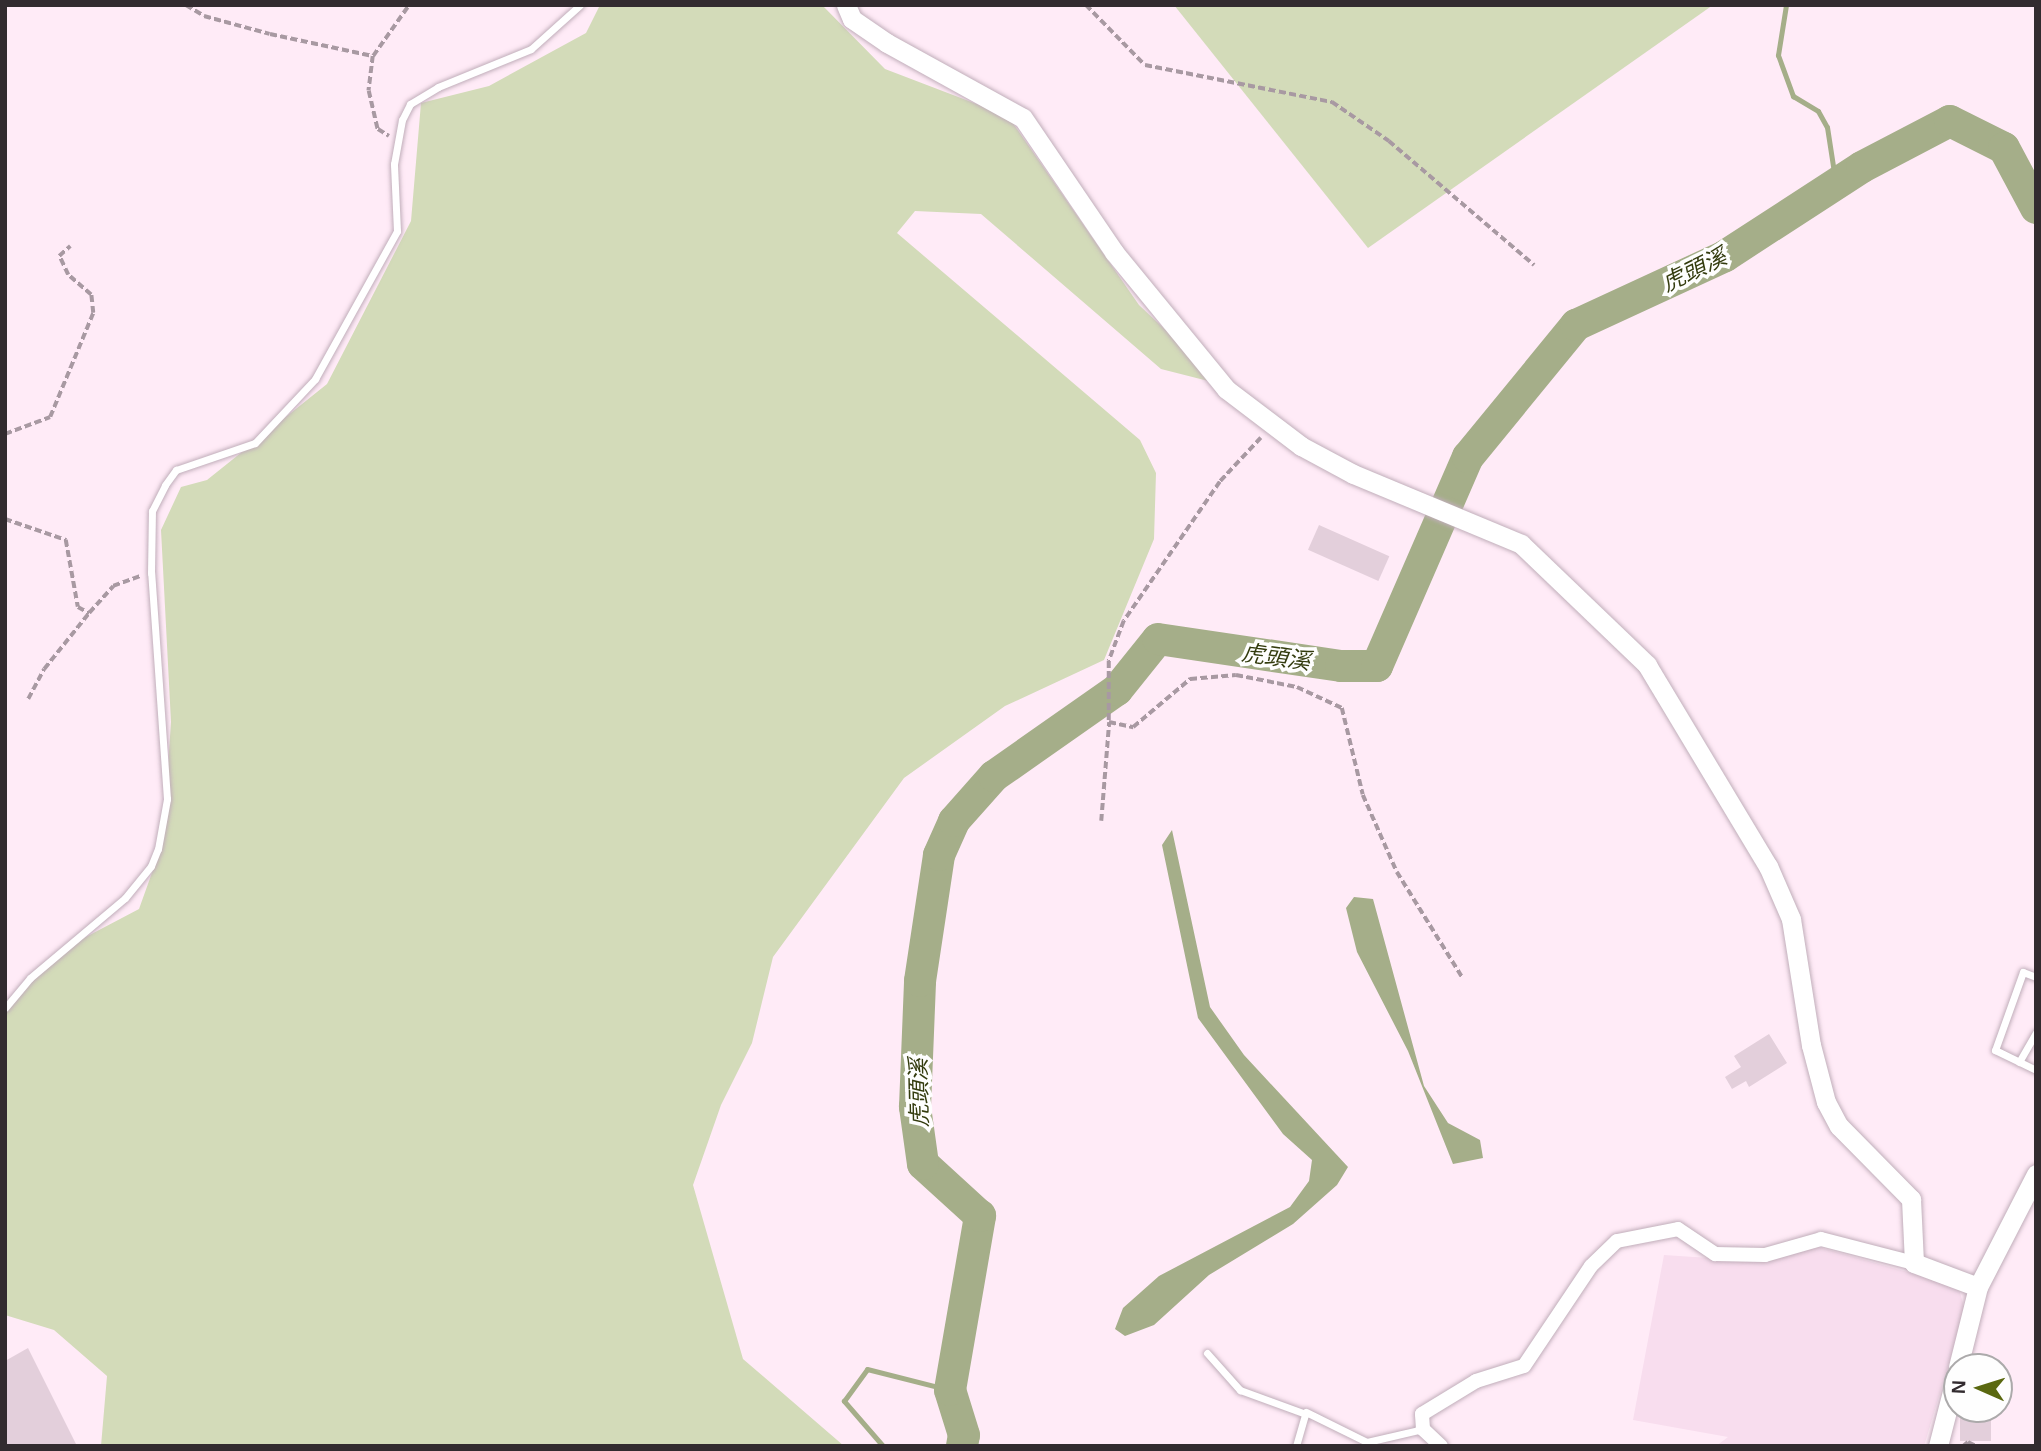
<!DOCTYPE html>
<meta charset="utf-8">
<style>
body{margin:0}
#map{position:relative;width:2041px;height:1451px;overflow:hidden;background:#ffebf7;font-family:Helvetica,"Noto Sans TC",sans-serif}
div>[style]{position:absolute}
.built>*{inset:0;background:#f8ddee}
.green>*{inset:0;background:#d3dbb9}
.water>*{inset:0;background:#a5ae89}
.stream>*{height:5px;margin:-2.5px;padding:0 2.5px;transform-origin:2.5px;border-radius:2.5px;background:#a5ae89}
.river>*{height:32px;margin:-16px;padding:0 16px;transform-origin:16px;border-radius:16px;background:#a5ae89}
.building>*{inset:0;background:#e3cfdb;transform-origin:0 0}
.path>*{height:3.5px;margin-top:-1.75px;transform-origin:0;background:repeating-linear-gradient(90deg,#a899a2 0 7px,transparent 0 10.5px)}
.roads{filter:drop-shadow(0 0 2px #c1aeba) drop-shadow(0 0 2px #c1aeba)}
.lane>*{height:7px;margin:-3.5px;padding:0 3.5px;transform-origin:3.5px;border-radius:3.5px;background:#fff}
.street>*{height:14px;margin:-7px;padding:0 7px;transform-origin:7px;border-radius:7px;background:#fff}
.secondary>*{height:19px;margin:-9.5px;padding:0 9.5px;transform-origin:9.5px;border-radius:9.5px;background:#fff}
span{translate:-50% -50%;white-space:nowrap;text-align:center;line-height:1.15;-webkit-text-stroke:7px #fefefe;paint-order:stroke}
.water-label{font-size:23px;color:#333b0e;font-style:italic}
.frame{position:absolute;inset:0;border:7px solid #322b2f;pointer-events:none}
.north{position:absolute;left:1943px;top:1353px;width:70px;height:70px;box-sizing:border-box;background:#fefefe;border:2px solid #acaaab;border-radius:50%;rotate:273deg;font-size:19px;font-weight:700;line-height:28px;text-align:center;color:#322b2f}
.north::after{content:'';display:block;margin:auto;width:24px;height:32px;background:#5a6810;clip-path:polygon(50% 0,100% 100%,50% 72%,0 100%)}
</style>
<div id="map">
<div class="built">
<div style="clip-path:polygon(1818px 1247px,1958px 1286px,1965px 1310px,1924px 1446px,1716px 1446px,1728px 1437px,1633px 1420px,1664px 1255px,1754px 1261px)"></div>
</div>
<div class="green">
<div style="clip-path:polygon(600px 5px,822px 5px,885px 69px,1008px 116px,1139px 305px,1224px 385px,1161px 369px,981px 214px,915px 211px,897px 233px,1140px 440px,1156px 473px,1154px 539px,1104px 660px,1005px 706px,904px 778px,773px 957px,752px 1043px,721px 1105px,693px 1185px,743px 1359px,844px 1446px,101px 1446px,107px 1376px,54px 1330px,5px 1315px,5px 1014px,15px 995px,82px 939px,139px 909px,163px 842px,171px 722px,161px 530px,181px 487px,207px 480px,327px 384px,411px 221px,421px 103px,489px 86px,586px 33px)"></div>
<div style="clip-path:polygon(1174px 5px,1713px 5px,1368px 248px)"></div>
</div>
<div class="water">
<div style="clip-path:polygon(1172px 830px,1210px 1007px,1244px 1055px,1348px 1167px,1337px 1185px,1293px 1224px,1209px 1275px,1154px 1325px,1125px 1336px,1115px 1329px,1123px 1308px,1159px 1276px,1290px 1207px,1309px 1181px,1312px 1160px,1283px 1134px,1198px 1018px,1162px 845px)"></div>
<div style="clip-path:polygon(1354px 897px,1373px 899px,1424px 1086px,1448px 1123px,1480px 1140px,1483px 1158px,1453px 1164px,1408px 1051px,1357px 952px,1346px 908px)"></div>
</div>
<div class="stream">
<div style="left:1786px;top:5px;width:51px;rotate:99.1deg"></div>
<div style="left:1778px;top:55px;width:44px;rotate:69.9deg"></div>
<div style="left:1793px;top:96px;width:29px;rotate:31deg"></div>
<div style="left:1818px;top:111px;width:18px;rotate:61deg"></div>
<div style="left:1827px;top:127px;width:59px;rotate:81.2deg"></div>
<div style="left:883px;top:1446px;width:60px;rotate:-130.9deg"></div>
<div style="left:844px;top:1401px;width:39px;rotate:-54deg"></div>
<div style="left:867px;top:1369px;width:86px;rotate:14.2deg"></div>
</div>
<div class="river">
<div style="left:962px;top:1446px;width:11px;rotate:-80deg"></div>
<div style="left:964px;top:1435px;width:47px;rotate:-107.3deg"></div>
<div style="left:950px;top:1390px;width:177px;rotate:-80.2deg"></div>
<div style="left:980px;top:1216px;width:77px;rotate:-137.6deg"></div>
<div style="left:923px;top:1164px;width:58px;rotate:-98deg"></div>
<div style="left:915px;top:1107px;width:126px;rotate:-87.7deg"></div>
<div style="left:920px;top:981px;width:127px;rotate:-81.4deg"></div>
<div style="left:939px;top:855px;width:37px;rotate:-66deg"></div>
<div style="left:954px;top:821px;width:60px;rotate:-48.4deg"></div>
<div style="left:994px;top:776px;width:150px;rotate:-35deg"></div>
<div style="left:1117px;top:690px;width:65px;rotate:-51.2deg"></div>
<div style="left:1158px;top:639px;width:185px;rotate:8.4deg"></div>
<div style="left:1341px;top:666px;width:36px"></div>
<div style="left:1377px;top:666px;width:228px;rotate:-66.5deg"></div>
<div style="left:1468px;top:457px;width:171px;rotate:-50.7deg"></div>
<div style="left:1576px;top:325px;width:164px;rotate:-24.8deg"></div>
<div style="left:1725px;top:256px;width:163px;rotate:-33deg"></div>
<div style="left:1862px;top:167px;width:99px;rotate:-27.6deg"></div>
<div style="left:1950px;top:121px;width:60px;rotate:26.6deg"></div>
<div style="left:2004px;top:148px;width:68px;rotate:61.9deg"></div>
</div>
<div class="building">
<div style="left:1319px;top:525px;width:77px;height:27px;rotate:24deg"></div>
<div style="clip-path:polygon(1769px 1034px,1787px 1063px,1749px 1087px,1746px 1081px,1732px 1089px,1725px 1077px,1741px 1067px,1734px 1056px)"></div>
<div style="clip-path:polygon(28px 1348px,77px 1446px,5px 1446px,5px 1361px)"></div>
<div style="left:1960px;top:1410px;width:31px;height:31px"></div>
</div>
<div class="path">
<div style="left:186px;top:5px;width:21px;rotate:31deg"></div>
<div style="left:204px;top:16px;width:68px;rotate:15.3deg"></div>
<div style="left:270px;top:34px;width:105px;rotate:12.1deg"></div>
<div style="left:373px;top:56px;width:35px;rotate:97deg"></div>
<div style="left:369px;top:91px;width:39px;rotate:77deg"></div>
<div style="left:378px;top:129px;width:13px;rotate:32deg"></div>
<div style="left:1086px;top:5px;width:84px;rotate:45.5deg"></div>
<div style="left:1145px;top:65px;width:191px;rotate:11.2deg"></div>
<div style="left:1332px;top:102px;width:69px;rotate:34.4deg"></div>
<div style="left:1389px;top:141px;width:191px;rotate:40.5deg"></div>
<div style="left:373px;top:56px;width:62px;rotate:-54.8deg"></div>
<div style="left:5px;top:434px;width:48px;rotate:-20.7deg"></div>
<div style="left:50px;top:417px;width:113px;rotate:-67.5deg"></div>
<div style="left:93px;top:313px;width:18px;rotate:-96deg"></div>
<div style="left:91px;top:295px;width:30px;rotate:-139deg"></div>
<div style="left:68px;top:275px;width:21px;rotate:-115deg"></div>
<div style="left:59px;top:256px;width:15px;rotate:-42deg"></div>
<div style="left:1261px;top:438px;width:60px;rotate:133deg"></div>
<div style="left:1220px;top:482px;width:169px;rotate:124.6deg"></div>
<div style="left:1124px;top:621px;width:43px;rotate:110.6deg"></div>
<div style="left:1109px;top:661px;width:61px;rotate:90deg"></div>
<div style="left:1109px;top:722px;width:25px;rotate:12deg"></div>
<div style="left:1133px;top:727px;width:75px;rotate:-40.1deg"></div>
<div style="left:1190px;top:679px;width:46px;rotate:-5deg"></div>
<div style="left:1236px;top:675px;width:62px;rotate:11.1deg"></div>
<div style="left:1297px;top:687px;width:50px;rotate:25deg"></div>
<div style="left:1342px;top:708px;width:89px;rotate:76.4deg"></div>
<div style="left:1363px;top:795px;width:84px;rotate:66.2deg"></div>
<div style="left:1397px;top:872px;width:123px;rotate:58.2deg"></div>
<div style="left:5px;top:519px;width:65px;rotate:19deg"></div>
<div style="left:66px;top:540px;width:68px;rotate:79.8deg"></div>
<div style="left:78px;top:607px;width:13px;rotate:29deg"></div>
<div style="left:89px;top:613px;width:36px;rotate:-48deg"></div>
<div style="left:113px;top:586px;width:30px;rotate:-20deg"></div>
<div style="left:28px;top:699px;width:34px;rotate:-62deg"></div>
<div style="left:44px;top:669px;width:72px;rotate:-51.2deg"></div>
<div style="left:1101px;top:821px;width:99px;rotate:-85.4deg"></div>
<div style="left:1963px;top:1446px;width:6px;rotate:-39deg"></div>
<div style="left:1968px;top:1442px;width:9px;rotate:27deg"></div>
</div>
<div class="roads">
<div class="lane">
<div style="left:2036px;top:977px;width:14px;rotate:-159deg"></div>
<div style="left:2023px;top:972px;width:83px;rotate:109.7deg"></div>
<div style="left:1995px;top:1050px;width:46px;rotate:26deg"></div>
<div style="left:5px;top:1008px;width:39px;rotate:-50deg"></div>
<div style="left:30px;top:978px;width:124px;rotate:-40.1deg"></div>
<div style="left:125px;top:898px;width:41px;rotate:-50.9deg"></div>
<div style="left:151px;top:866px;width:18px;rotate:-68deg"></div>
<div style="left:158px;top:849px;width:51px;rotate:-79.8deg"></div>
<div style="left:167px;top:799px;width:227px;rotate:-94deg"></div>
<div style="left:151px;top:573px;width:62px;rotate:-89.1deg"></div>
<div style="left:152px;top:511px;width:29px;rotate:-63deg"></div>
<div style="left:165px;top:485px;width:19px;rotate:-54deg"></div>
<div style="left:176px;top:470px;width:83px;rotate:-18.9deg"></div>
<div style="left:255px;top:443px;width:88px;rotate:-46.8deg"></div>
<div style="left:315px;top:379px;width:169px;rotate:-61deg"></div>
<div style="left:397px;top:231px;width:67px;rotate:-92.6deg"></div>
<div style="left:394px;top:164px;width:45px;rotate:-79.7deg"></div>
<div style="left:402px;top:120px;width:18px;rotate:-63deg"></div>
<div style="left:410px;top:104px;width:33px;rotate:-31deg"></div>
<div style="left:438px;top:87px;width:100px;rotate:-22.2deg"></div>
<div style="left:531px;top:49px;width:66px;rotate:-41.9deg"></div>
<div style="left:2019px;top:1062px;width:34px;rotate:-60deg"></div>
<div style="left:1207px;top:1353px;width:50px;rotate:48.3deg"></div>
<div style="left:1240px;top:1390px;width:70px;rotate:20deg"></div>
<div style="left:1296px;top:1446px;width:35px;rotate:-74deg"></div>
<div style="left:1306px;top:1412px;width:68px;rotate:26.2deg"></div>
<div style="left:1367px;top:1442px;width:57px;rotate:-13.1deg"></div>
</div>
<div class="street">
<div style="left:1441px;top:1446px;width:25px;rotate:-137deg"></div>
<div style="left:1423px;top:1429px;width:15px;rotate:-94deg"></div>
<div style="left:1422px;top:1414px;width:63px;rotate:-31.4deg"></div>
<div style="left:1476px;top:1381px;width:50px;rotate:-17.4deg"></div>
<div style="left:1524px;top:1366px;width:120px;rotate:-56.2deg"></div>
<div style="left:1591px;top:1266px;width:36px;rotate:-44deg"></div>
<div style="left:1617px;top:1241px;width:62px;rotate:-11.1deg"></div>
<div style="left:1678px;top:1229px;width:45px;rotate:34deg"></div>
<div style="left:1715px;top:1254px;width:50px;rotate:1.1deg"></div>
<div style="left:1765px;top:1255px;width:58px;rotate:-15.9deg"></div>
<div style="left:1821px;top:1239px;width:96px;rotate:14.5deg"></div>
</div>
<div class="secondary">
<div style="left:846px;top:5px;width:15px;rotate:67deg"></div>
<div style="left:852px;top:19px;width:42px;rotate:34.4deg"></div>
<div style="left:887px;top:43px;width:155px;rotate:28.9deg"></div>
<div style="left:1023px;top:118px;width:162px;rotate:55.8deg"></div>
<div style="left:1114px;top:252px;width:177px;rotate:50.7deg"></div>
<div style="left:1226px;top:389px;width:94px;rotate:37.2deg"></div>
<div style="left:1301px;top:446px;width:59px;rotate:28.3deg"></div>
<div style="left:1353px;top:474px;width:182px;rotate:22.6deg"></div>
<div style="left:1521px;top:544px;width:175px;rotate:43.8deg"></div>
<div style="left:1647px;top:665px;width:235px;rotate:59deg"></div>
<div style="left:1768px;top:866px;width:58px;rotate:66.5deg"></div>
<div style="left:1791px;top:919px;width:128px;rotate:81deg"></div>
<div style="left:1811px;top:1045px;width:59px;rotate:75.3deg"></div>
<div style="left:1826px;top:1102px;width:27px;rotate:62deg"></div>
<div style="left:1839px;top:1126px;width:103px;rotate:45.4deg"></div>
<div style="left:1911px;top:1199px;width:64px;rotate:87.3deg"></div>
<div style="left:1914px;top:1263px;width:68px;rotate:20.6deg"></div>
<div style="left:1958px;top:1367px;width:82px;rotate:-76deg"></div>
<div style="left:1978px;top:1287px;width:127px;rotate:-62.8deg"></div>
<div style="left:1938px;top:1446px;width:76px;rotate:-75.6deg"></div>
</div>
</div>
<div class="water-label">
<span style="left:1694px;top:270px;rotate:-26deg">虎頭溪</span>
<span style="left:1276px;top:657px;rotate:8deg">虎頭溪</span>
<span style="left:919px;top:1093px;rotate:-91deg">虎頭溪</span>
</div>
<div class="frame"></div>
<div class="north">N</div>
</div>
